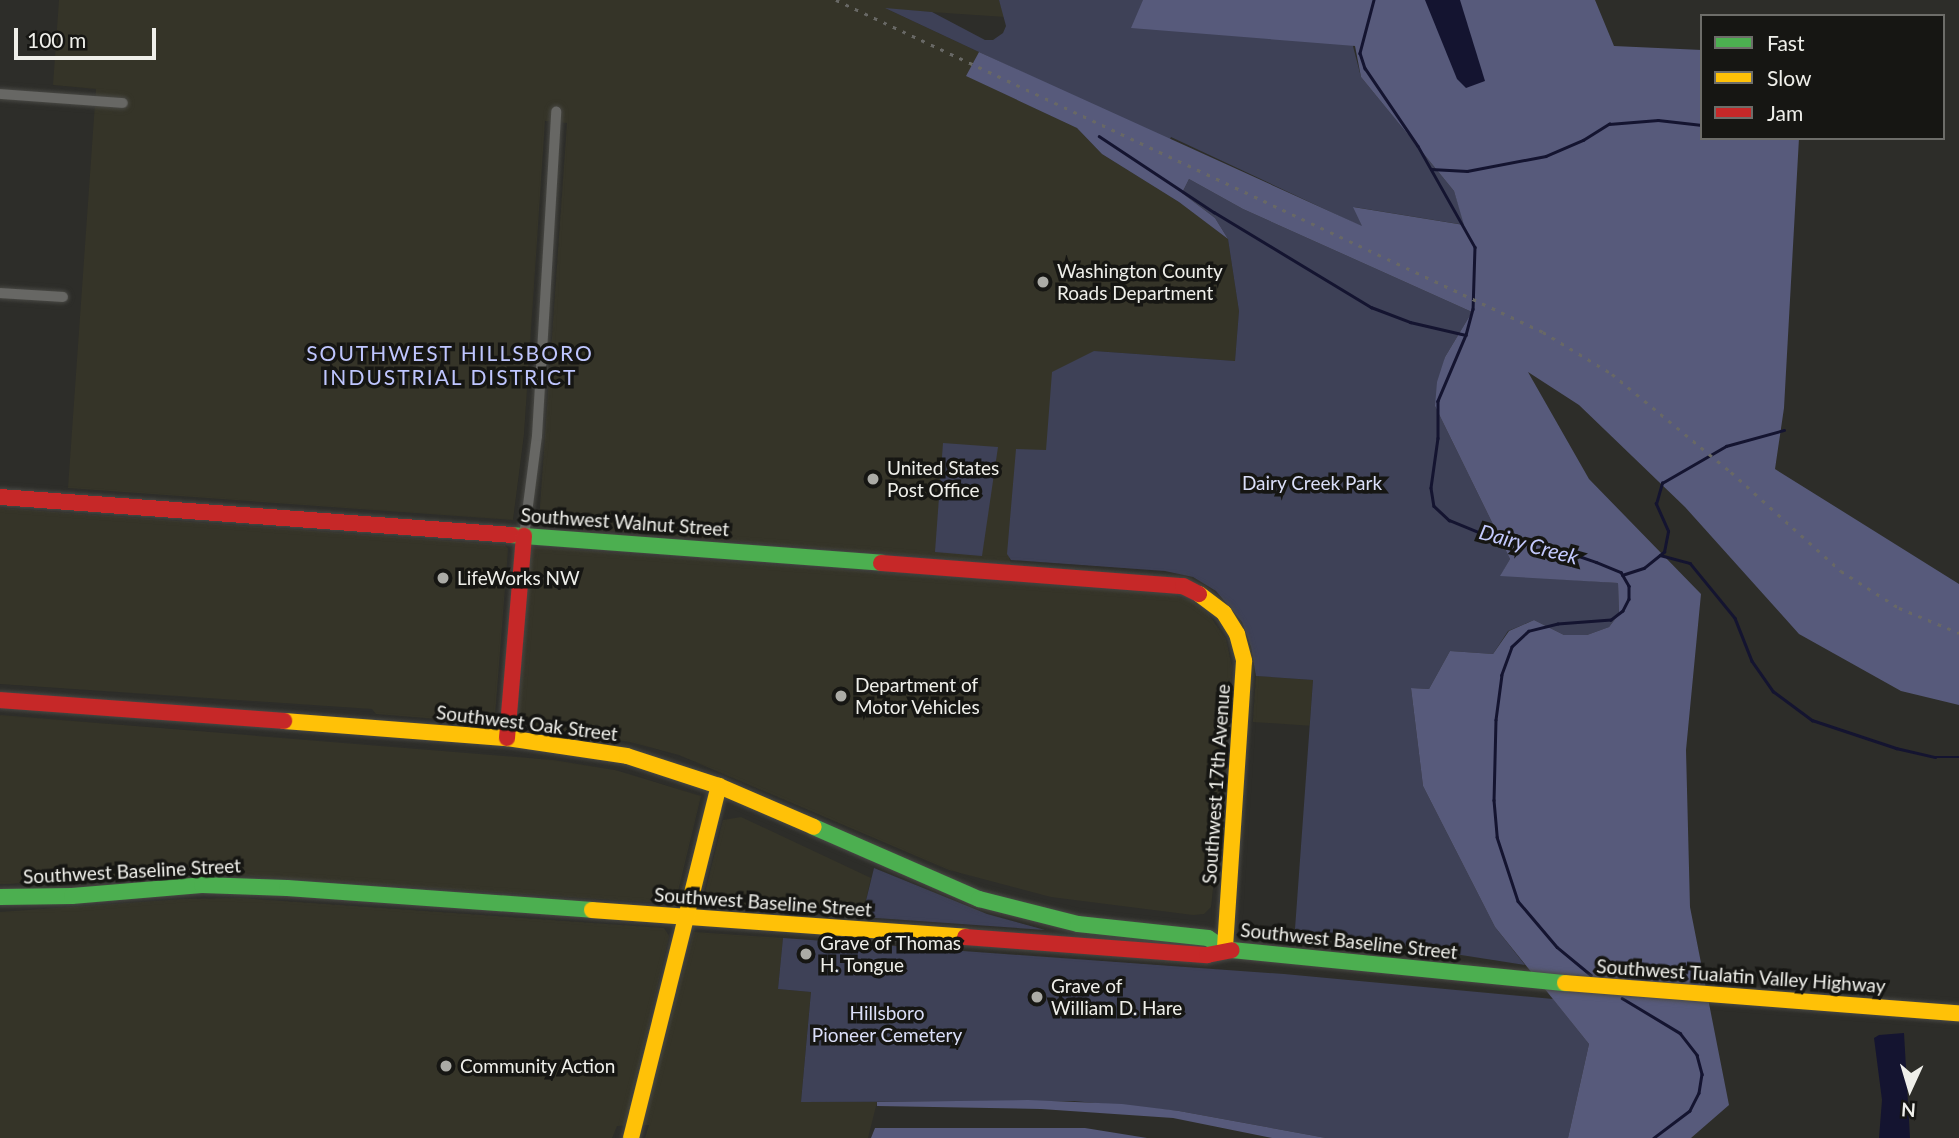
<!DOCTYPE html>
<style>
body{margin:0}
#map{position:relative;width:1959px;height:1138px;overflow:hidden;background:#2d2d29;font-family:Lato,sans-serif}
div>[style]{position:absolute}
.built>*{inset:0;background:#353428;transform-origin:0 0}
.green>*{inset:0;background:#3e4157}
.forest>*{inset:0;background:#575a7b}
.water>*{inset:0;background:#141430}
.stream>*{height:2.5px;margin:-1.25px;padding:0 1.25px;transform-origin:1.25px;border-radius:1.25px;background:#141430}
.roads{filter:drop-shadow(0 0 2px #494945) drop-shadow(0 0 2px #494945)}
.street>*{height:10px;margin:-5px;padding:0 5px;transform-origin:5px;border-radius:5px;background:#676764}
.fast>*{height:16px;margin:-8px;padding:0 8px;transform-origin:8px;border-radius:8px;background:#4caf50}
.slow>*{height:16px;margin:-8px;padding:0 8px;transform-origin:8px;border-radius:8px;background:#ffc107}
.jam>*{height:16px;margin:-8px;padding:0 8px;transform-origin:8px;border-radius:8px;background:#c62828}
.rail>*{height:2.5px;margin-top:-1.25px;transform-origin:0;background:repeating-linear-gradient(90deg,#686865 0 3.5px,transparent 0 10.5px)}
.dots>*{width:19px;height:19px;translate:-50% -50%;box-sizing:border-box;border:4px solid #161613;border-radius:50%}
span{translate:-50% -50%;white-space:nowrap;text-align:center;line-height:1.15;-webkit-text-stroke:7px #161613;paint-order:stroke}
.poi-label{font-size:19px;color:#efefea}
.left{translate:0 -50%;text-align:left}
.park-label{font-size:19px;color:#dbdff9}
.street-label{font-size:19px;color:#efefea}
.neighbourhood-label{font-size:21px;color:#bfc6ff;letter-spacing:2px}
.water-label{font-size:21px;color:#c4cafe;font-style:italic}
.legend{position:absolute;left:1700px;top:14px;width:245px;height:126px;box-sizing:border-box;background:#161613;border:2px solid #6d6d69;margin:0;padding:9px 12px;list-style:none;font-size:21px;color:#efefea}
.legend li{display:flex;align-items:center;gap:14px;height:35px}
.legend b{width:35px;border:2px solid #6d6d69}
.north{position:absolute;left:1875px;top:1054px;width:70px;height:70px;-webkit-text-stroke:5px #161613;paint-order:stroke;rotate:184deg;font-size:19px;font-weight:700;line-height:28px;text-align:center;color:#efefea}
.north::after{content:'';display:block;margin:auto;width:24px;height:32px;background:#efefea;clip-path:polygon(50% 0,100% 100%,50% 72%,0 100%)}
.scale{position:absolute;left:14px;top:28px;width:142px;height:32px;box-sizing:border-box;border:4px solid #efefea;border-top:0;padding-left:9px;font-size:21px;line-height:24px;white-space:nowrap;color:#efefea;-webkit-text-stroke:5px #161613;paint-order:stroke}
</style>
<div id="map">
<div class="built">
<div style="clip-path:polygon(59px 0,999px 0,1005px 17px,887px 9px,979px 52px,967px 76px,1077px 128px,1102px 154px,1179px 202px,1228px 239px,1239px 311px,1235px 361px,1094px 351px,1047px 451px,1009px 557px,1011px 563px,545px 526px,539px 521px,567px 123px,545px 121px,524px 434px,513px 520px,68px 488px,96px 89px,53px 85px)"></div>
<div style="clip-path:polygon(0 508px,505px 545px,508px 549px,495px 716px,493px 721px,486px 723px,376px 714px,372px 709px,0 684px)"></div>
<div style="clip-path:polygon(533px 547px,1168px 594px,1192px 601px,1209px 615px,1226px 639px,1232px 667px,1223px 798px,1211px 907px,1204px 914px,1193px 915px,1051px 897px,949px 870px,679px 755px,630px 742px,529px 726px,519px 715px,530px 550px)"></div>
<div style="left:1256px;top:676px;width:57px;height:46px;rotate:4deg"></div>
<div style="clip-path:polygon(0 715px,553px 760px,615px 770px,701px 796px,675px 904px,236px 875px,181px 874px,94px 882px,0 884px)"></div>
<div style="clip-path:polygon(741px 817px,871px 878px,862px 917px,702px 905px,723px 820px)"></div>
<div style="clip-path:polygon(241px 898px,664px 928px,669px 936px,629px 1106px,647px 1105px,694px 932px,783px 938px,778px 989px,811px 992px,801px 1102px,877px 1102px,868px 1138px,645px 1138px,649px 1125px,617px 1126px,612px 1138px,0 1138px,0 912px,183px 899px)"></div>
</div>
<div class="green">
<div style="clip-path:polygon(999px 0,1341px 0,1361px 77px,1454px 191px,1465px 225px,1354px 207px,1363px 227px,1171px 137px,1169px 141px,885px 8px,932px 12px,985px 40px,993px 40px,1003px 33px,1006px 26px)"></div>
<div style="clip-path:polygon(1189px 179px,1243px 209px,1472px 312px,1445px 357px,1435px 406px,1510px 559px,1501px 575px,1618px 583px,1619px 614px,1609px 627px,1587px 635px,1564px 635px,1534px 620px,1508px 631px,1493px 654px,1450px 651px,1429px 689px,1411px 688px,1423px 786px,1495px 927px,1525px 965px,1295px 929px,1313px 680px,1256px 676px,1251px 647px,1242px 622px,1216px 591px,1193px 577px,1165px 571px,1011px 560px,1007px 554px,1016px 449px,1046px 450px,1052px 372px,1094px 351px,1235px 361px,1239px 311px,1228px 239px,1215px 218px,1182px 193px)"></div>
<div style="clip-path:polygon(943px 443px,998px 447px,982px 556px,935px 552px)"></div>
<div style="clip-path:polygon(874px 868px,987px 914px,1045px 930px,862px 917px)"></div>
<div style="clip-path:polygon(783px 938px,1284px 974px,1553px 999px,1589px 1044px,1568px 1138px,1326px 1138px,1179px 1111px,1074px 1101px,801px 1102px,811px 992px,778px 989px)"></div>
</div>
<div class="forest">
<div style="clip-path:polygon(1143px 0,1595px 0,1614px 46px,1702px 50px,1702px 138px,1799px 138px,1784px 408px,1775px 469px,1959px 584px,1959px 705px,1901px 691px,1799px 634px,1685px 507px,1579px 405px,1528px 372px,1589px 479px,1701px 594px,1686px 750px,1690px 907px,1729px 1105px,1691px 1138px,1568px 1138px,1589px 1044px,1495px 927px,1423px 786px,1411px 688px,1429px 689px,1450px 651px,1493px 654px,1509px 631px,1534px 620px,1564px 635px,1587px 635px,1609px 627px,1619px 614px,1618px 583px,1500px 576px,1510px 559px,1435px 406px,1437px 382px,1445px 357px,1472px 312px,1243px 209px,1189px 179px,1182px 193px,1215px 218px,1228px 239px,1179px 202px,1102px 154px,1077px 128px,966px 76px,979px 52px,1362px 226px,1353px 207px,1464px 225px,1454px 191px,1361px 77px,1355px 46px,1131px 28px)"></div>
<div style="clip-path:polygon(1028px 1100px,1122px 1104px,1179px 1111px,1326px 1138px,1272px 1138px,1173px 1118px,1041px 1109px,877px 1106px,877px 1102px)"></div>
<div style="clip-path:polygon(875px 1128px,1085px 1128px,1147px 1138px,871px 1138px)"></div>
</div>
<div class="water">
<div style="clip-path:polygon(1425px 0,1460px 0,1485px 81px,1466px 88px,1457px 79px)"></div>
<div style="clip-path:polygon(1904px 1033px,1910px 1138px,1879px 1138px,1882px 1100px,1874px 1038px,1879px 1035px)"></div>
</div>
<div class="stream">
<div style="left:1374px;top:0;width:55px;rotate:104.8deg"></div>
<div style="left:1360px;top:53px;width:16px;rotate:72deg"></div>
<div style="left:1365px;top:68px;width:94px;rotate:55.8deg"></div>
<div style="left:1418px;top:146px;width:116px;rotate:60.6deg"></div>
<div style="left:1475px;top:247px;width:62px;rotate:91.8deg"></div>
<div style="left:1473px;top:309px;width:27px;rotate:105deg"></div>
<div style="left:1466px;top:335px;width:72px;rotate:113deg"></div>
<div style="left:1438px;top:401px;width:37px;rotate:90deg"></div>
<div style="left:1438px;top:438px;width:50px;rotate:98deg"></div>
<div style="left:1431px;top:488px;width:18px;rotate:81deg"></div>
<div style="left:1434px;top:506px;width:21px;rotate:43deg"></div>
<div style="left:1449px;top:520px;width:35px;rotate:22deg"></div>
<div style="left:1482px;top:533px;width:66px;rotate:10.5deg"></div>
<div style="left:1547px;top:545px;width:52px;rotate:19.1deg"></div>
<div style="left:1596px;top:562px;width:27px;rotate:22deg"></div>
<div style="left:1621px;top:572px;width:16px;rotate:60deg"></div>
<div style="left:1629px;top:586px;width:13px;rotate:90deg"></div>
<div style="left:1629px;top:599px;width:13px;rotate:117deg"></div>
<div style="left:1623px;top:611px;width:15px;rotate:143deg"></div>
<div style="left:1611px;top:620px;width:53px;rotate:175.7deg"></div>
<div style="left:1558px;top:624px;width:30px;rotate:166deg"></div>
<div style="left:1529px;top:631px;width:23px;rotate:137deg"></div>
<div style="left:1512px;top:647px;width:30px;rotate:110deg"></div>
<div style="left:1502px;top:675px;width:45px;rotate:97.6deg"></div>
<div style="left:1496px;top:720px;width:80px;rotate:91.4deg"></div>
<div style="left:1494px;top:800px;width:37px;rotate:85deg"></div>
<div style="left:1497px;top:837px;width:67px;rotate:71.8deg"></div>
<div style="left:1518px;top:901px;width:60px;rotate:49.7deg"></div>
<div style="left:1557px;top:947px;width:44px;rotate:39.5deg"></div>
<div style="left:1099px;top:136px;width:138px;rotate:33.5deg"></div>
<div style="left:1214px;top:212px;width:184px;rotate:31.2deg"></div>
<div style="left:1371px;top:307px;width:42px;rotate:21deg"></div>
<div style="left:1410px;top:322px;width:57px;rotate:13.1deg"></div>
<div style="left:1431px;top:169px;width:36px;rotate:3deg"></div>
<div style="left:1467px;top:171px;width:80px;rotate:-10.8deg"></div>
<div style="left:1546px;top:156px;width:40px;rotate:-23.4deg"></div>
<div style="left:1583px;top:140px;width:31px;rotate:-32deg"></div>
<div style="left:1609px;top:124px;width:49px;rotate:-4.7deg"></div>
<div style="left:1658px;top:120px;width:44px;rotate:6.5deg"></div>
<div style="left:1660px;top:555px;width:31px;rotate:15deg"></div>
<div style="left:1690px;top:563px;width:71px;rotate:50.7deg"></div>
<div style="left:1735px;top:618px;width:46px;rotate:68.4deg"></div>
<div style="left:1752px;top:661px;width:37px;rotate:55deg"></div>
<div style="left:1773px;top:691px;width:49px;rotate:36.6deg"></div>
<div style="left:1812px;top:720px;width:89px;rotate:18.4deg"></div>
<div style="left:1896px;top:748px;width:40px;rotate:13deg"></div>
<div style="left:1935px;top:757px;width:24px"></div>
<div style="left:1622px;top:575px;width:23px;rotate:-18deg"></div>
<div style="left:1644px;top:568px;width:26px;rotate:-39deg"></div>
<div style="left:1664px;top:552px;width:21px;rotate:-79deg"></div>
<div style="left:1668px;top:531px;width:30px;rotate:-114deg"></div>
<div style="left:1656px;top:504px;width:22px;rotate:-74deg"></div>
<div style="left:1662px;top:483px;width:74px;rotate:-30deg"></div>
<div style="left:1726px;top:446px;width:60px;rotate:-15.4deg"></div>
<div style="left:1622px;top:998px;width:68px;rotate:31.1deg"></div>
<div style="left:1680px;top:1033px;width:28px;rotate:52deg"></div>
<div style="left:1697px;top:1055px;width:20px;rotate:75deg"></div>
<div style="left:1702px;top:1074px;width:19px;rotate:99deg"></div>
<div style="left:1699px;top:1093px;width:20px;rotate:117deg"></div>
<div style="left:1690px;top:1111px;width:45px;rotate:143.1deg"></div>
</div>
<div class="roads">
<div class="street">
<div style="left:0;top:94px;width:123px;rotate:4.2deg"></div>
<div style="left:0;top:293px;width:63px;rotate:3.6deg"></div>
<div style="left:524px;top:536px;width:101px;rotate:-82.6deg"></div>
<div style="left:537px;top:436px;width:325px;rotate:-86.6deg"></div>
</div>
<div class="fast">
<div style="left:512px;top:535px;width:370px;rotate:4.3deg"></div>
<div style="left:814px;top:827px;width:180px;rotate:23.6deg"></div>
<div style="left:979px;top:899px;width:102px;rotate:14.2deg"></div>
<div style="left:1078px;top:924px;width:131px;rotate:6.1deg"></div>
<div style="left:1208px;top:938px;width:20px;rotate:33deg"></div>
<div style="left:0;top:897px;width:72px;rotate:-0.8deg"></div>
<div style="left:72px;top:896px;width:130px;rotate:-4.8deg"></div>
<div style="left:202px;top:885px;width:85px;rotate:2deg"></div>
<div style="left:287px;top:888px;width:306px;rotate:4.1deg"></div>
<div style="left:1232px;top:950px;width:335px;rotate:5.7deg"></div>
</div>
<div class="slow">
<div style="left:1199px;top:594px;width:31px;rotate:37deg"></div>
<div style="left:1224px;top:613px;width:25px;rotate:58deg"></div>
<div style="left:1237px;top:634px;width:28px;rotate:75deg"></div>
<div style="left:1244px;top:661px;width:289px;rotate:93.8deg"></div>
<div style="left:284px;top:721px;width:224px;rotate:4.4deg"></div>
<div style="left:507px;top:738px;width:121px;rotate:8.5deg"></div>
<div style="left:627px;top:756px;width:97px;rotate:18.1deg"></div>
<div style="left:719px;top:786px;width:103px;rotate:23.3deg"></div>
<div style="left:592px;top:910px;width:374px;rotate:4.1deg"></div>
<div style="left:1565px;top:983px;width:395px;rotate:4.4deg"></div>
<div style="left:631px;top:1138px;width:363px;rotate:-76deg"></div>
</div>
<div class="jam">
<div style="left:0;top:497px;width:513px;rotate:4.24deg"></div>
<div style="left:881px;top:563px;width:303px;rotate:4.4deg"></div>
<div style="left:1183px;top:586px;width:18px;rotate:27deg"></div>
<div style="left:0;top:700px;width:285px;rotate:4.2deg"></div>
<div style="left:507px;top:738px;width:203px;rotate:-85.2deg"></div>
<div style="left:965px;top:937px;width:243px;rotate:4.3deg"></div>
<div style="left:1207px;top:955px;width:25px;rotate:-11deg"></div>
</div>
</div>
<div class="rail">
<div style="left:836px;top:0;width:781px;rotate:25.15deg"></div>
<div style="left:1543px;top:332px;width:81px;rotate:31.3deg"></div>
<div style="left:1612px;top:374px;width:154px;rotate:39.5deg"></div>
<div style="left:1731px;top:472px;width:148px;rotate:42deg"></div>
<div style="left:1841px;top:571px;width:69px;rotate:32.5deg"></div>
<div style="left:1899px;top:608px;width:65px;rotate:22.6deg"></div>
</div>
<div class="dots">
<div style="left:1043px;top:282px;background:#ababa6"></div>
<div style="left:873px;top:479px;background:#ababa6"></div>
<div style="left:443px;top:578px;background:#ababa6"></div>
<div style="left:841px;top:696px;background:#ababa6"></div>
<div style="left:806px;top:954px;background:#ababa6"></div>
<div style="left:1037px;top:997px;background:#ababa6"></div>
<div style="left:446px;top:1066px;background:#ababa6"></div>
</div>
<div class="poi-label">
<span class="left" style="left:1057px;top:282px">Washington County<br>Roads Department</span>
<span class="left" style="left:887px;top:479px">United States<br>Post Office</span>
<span class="left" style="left:457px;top:578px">LifeWorks NW</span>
<span class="left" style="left:855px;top:696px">Department of<br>Motor Vehicles</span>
<span class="left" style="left:820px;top:954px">Grave of Thomas<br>H. Tongue</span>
<span class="left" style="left:1051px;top:997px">Grave of<br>William D. Hare</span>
<span class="left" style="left:460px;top:1066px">Community Action</span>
</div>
<div class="park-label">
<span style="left:1312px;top:483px">Dairy Creek Park</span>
<span style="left:887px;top:1024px">Hillsboro<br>Pioneer Cemetery</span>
</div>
<div class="street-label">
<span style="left:625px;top:522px;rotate:4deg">Southwest Walnut Street</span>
<span style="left:527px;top:723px;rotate:7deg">Southwest Oak Street</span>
<span style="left:1216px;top:784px;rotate:-86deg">Southwest 17th Avenue</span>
<span style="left:132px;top:871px;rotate:-3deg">Southwest Baseline Street</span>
<span style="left:763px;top:902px;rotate:4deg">Southwest Baseline Street</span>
<span style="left:1349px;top:941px;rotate:6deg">Southwest Baseline Street</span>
<span style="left:1741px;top:976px;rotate:4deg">Southwest Tualatin Valley Highway</span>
</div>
<div class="neighbourhood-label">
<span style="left:450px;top:365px">SOUTHWEST HILLSBORO<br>INDUSTRIAL DISTRICT</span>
</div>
<div class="water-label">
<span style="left:1529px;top:544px;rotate:15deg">Dairy Creek</span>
</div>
<ul class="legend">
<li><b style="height:9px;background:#4caf50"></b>Fast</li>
<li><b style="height:9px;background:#ffc107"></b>Slow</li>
<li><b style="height:9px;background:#c62828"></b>Jam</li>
</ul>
<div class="north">N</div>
<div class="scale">100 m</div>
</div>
